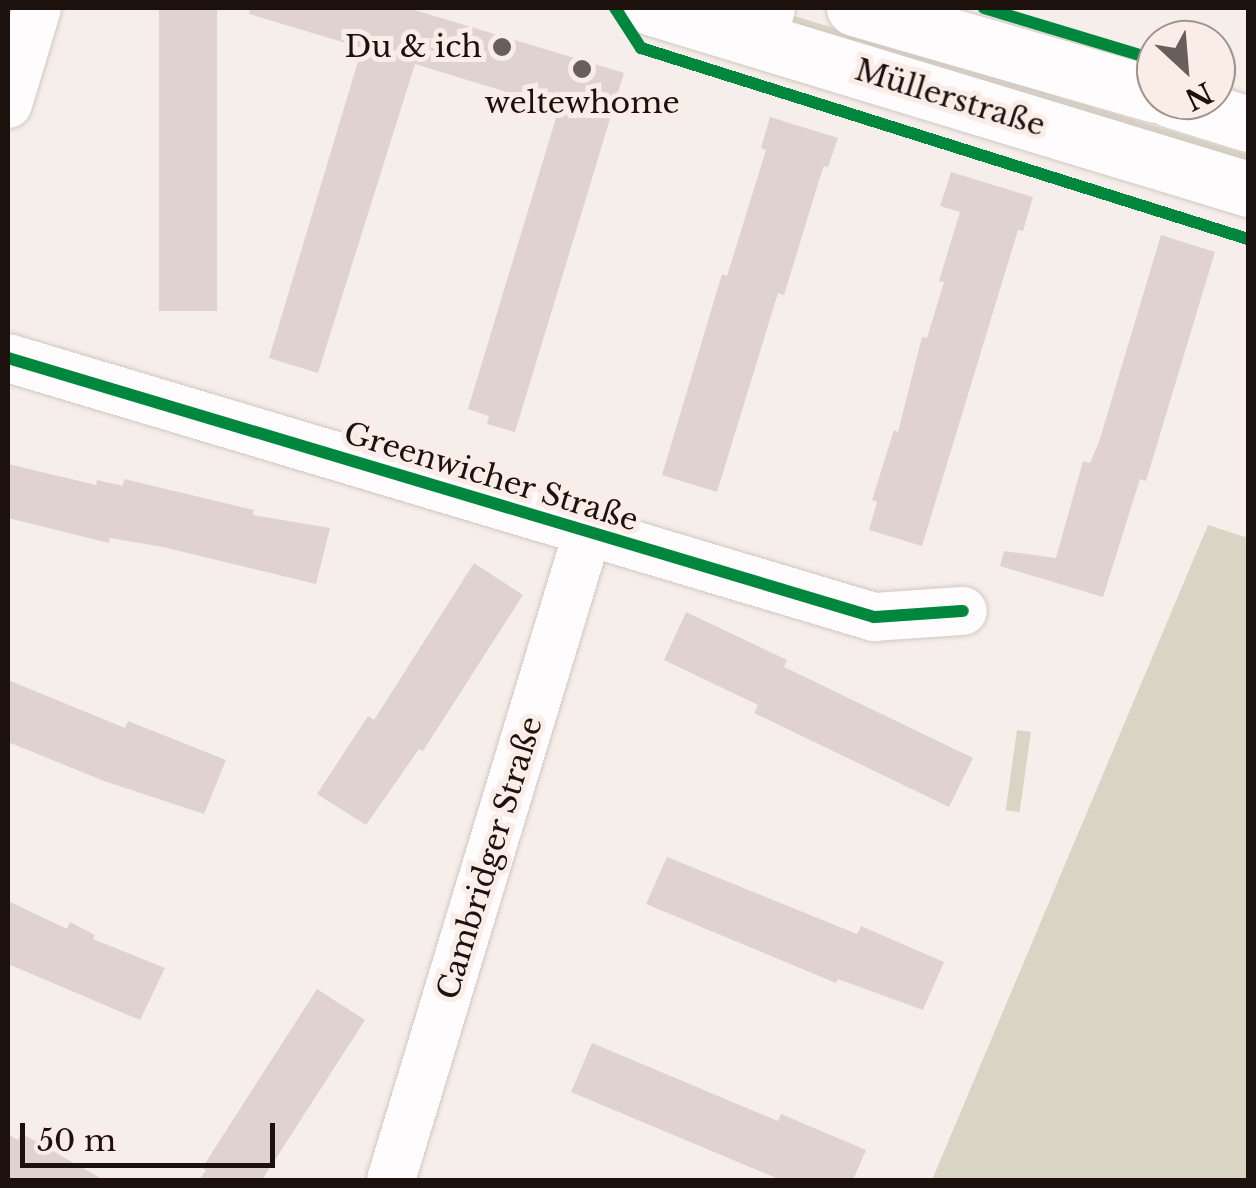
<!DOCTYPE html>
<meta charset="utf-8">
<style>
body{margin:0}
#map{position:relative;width:1256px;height:1188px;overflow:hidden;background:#f6eeea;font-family:"Libre Baskerville",serif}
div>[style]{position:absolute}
.green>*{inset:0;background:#d8d5c4;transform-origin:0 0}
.building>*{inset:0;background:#e0d2d1;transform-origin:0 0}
.roads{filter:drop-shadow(0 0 2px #d1c7c2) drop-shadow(0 0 2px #d1c7c2)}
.minor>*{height:48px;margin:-24px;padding:0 24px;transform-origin:24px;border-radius:24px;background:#fefcfc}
.major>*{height:55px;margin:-27.5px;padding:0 27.5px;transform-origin:27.5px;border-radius:27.5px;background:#fefcfc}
.cycleway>*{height:12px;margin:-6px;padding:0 6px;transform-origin:6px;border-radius:6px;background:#00873e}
.dots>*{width:28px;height:28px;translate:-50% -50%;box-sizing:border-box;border:5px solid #faece6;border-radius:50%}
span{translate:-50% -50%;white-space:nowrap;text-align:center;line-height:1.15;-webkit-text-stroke:10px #faece6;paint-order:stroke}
.poi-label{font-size:30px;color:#1c110c}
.right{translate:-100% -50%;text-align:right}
.street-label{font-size:30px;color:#1c110c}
.frame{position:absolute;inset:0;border:10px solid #1c110c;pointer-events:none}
.north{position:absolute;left:1136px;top:20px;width:100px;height:100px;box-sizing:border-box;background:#faece6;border:2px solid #a1948f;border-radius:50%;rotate:154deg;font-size:28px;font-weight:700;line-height:40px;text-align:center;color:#1c110c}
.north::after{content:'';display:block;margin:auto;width:35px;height:45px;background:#685e5a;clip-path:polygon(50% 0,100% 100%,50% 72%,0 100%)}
.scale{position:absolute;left:20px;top:1123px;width:255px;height:45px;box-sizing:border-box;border:5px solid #1c110c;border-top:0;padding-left:12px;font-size:30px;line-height:35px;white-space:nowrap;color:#1c110c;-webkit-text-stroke:8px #faece6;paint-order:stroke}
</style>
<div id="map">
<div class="green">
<div style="left:791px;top:15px;width:477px;height:18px;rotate:17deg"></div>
<div style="clip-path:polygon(1208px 525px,1248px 538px,1248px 1180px,932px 1180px)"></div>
<div style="left:1017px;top:730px;width:14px;height:81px;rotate:8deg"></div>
</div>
<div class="building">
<div style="left:159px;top:8px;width:58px;height:303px"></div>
<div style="clip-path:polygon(250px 8px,408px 8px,624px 73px,515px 432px,487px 424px,489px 416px,468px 409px,559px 108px,415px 64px,318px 373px,269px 358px,362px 48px,249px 14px)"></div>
<div style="clip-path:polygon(770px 117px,838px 138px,828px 167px,824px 166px,821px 174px,784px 295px,778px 293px,717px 492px,662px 475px,722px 274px,727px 276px,766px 150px,761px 148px)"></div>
<div style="clip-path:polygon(951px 172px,1033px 197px,1023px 231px,1018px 230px,922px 546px,869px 530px,877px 502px,872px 500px,894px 430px,898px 432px,922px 337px,927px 338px,944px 282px,939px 281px,960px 212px,940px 206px)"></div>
<div style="clip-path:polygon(1161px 235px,1215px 252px,1146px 481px,1140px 479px,1103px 597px,1000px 566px,1004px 551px,1056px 558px,1083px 461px,1090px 463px,1099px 442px)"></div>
<div style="clip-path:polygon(8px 464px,96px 485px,97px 480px,123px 486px,124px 479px,254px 510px,253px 515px,330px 528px,316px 584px,163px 547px,110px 538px,109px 543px,8px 518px)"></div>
<div style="clip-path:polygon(474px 563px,523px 595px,423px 751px,419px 749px,366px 825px,317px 794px,368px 716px,374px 720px)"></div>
<div style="clip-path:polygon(686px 612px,787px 660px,784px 667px,973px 758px,949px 807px,754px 713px,758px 705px,664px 660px)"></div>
<div style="clip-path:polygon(8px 680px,125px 728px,128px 721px,226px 760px,204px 814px,104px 781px,8px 742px)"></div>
<div style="clip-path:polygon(667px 857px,857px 934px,861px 926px,944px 962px,923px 1010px,838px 979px,836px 983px,646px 904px)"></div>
<div style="clip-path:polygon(8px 901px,67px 929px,70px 922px,95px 935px,93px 939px,165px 968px,140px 1020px,8px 964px)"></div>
<div style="clip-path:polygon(317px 989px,365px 1020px,262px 1180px,199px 1180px,206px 1170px,202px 1168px)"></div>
<div style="clip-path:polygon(592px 1043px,778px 1121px,781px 1114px,866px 1150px,853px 1180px,781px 1180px,571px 1092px)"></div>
<div style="clip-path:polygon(21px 1133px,104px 1180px,8px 1180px,8px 1134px,18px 1140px)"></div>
</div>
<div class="roads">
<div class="minor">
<div style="left:762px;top:42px;width:35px;rotate:-75deg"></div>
<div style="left:8px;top:104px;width:100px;rotate:-73.2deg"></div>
<div style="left:8px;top:358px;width:904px;rotate:16.65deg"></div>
<div style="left:874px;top:617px;width:89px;rotate:-3.9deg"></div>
<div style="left:391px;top:1180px;width:675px;rotate:-73.12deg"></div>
</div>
<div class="major">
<div style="left:652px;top:8px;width:623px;rotate:16.89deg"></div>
<div style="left:854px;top:8px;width:314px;rotate:16.1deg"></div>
<div style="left:1171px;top:100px;width:81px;rotate:17.3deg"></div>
</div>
</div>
<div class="cycleway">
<div style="left:615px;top:8px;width:48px;rotate:57deg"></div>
<div style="left:641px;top:48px;width:636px;rotate:17.47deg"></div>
<div style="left:984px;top:8px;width:180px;rotate:16.8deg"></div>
<div style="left:8px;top:358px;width:904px;rotate:16.65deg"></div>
<div style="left:874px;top:617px;width:89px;rotate:-3.9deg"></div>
</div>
<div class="dots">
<div style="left:502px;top:47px;background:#685e5a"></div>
<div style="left:582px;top:69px;background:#685e5a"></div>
</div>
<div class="poi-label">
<span class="right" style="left:482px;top:47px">Du &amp; ich</span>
<span style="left:582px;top:103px">weltewhome</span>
</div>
<div class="street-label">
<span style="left:950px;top:98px;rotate:17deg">Müllerstraße</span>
<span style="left:491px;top:477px;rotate:17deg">Greenwicher Straße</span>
<span style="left:490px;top:858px;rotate:-73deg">Cambridger Straße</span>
</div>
<div class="frame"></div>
<div class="north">N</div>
<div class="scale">50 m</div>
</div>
